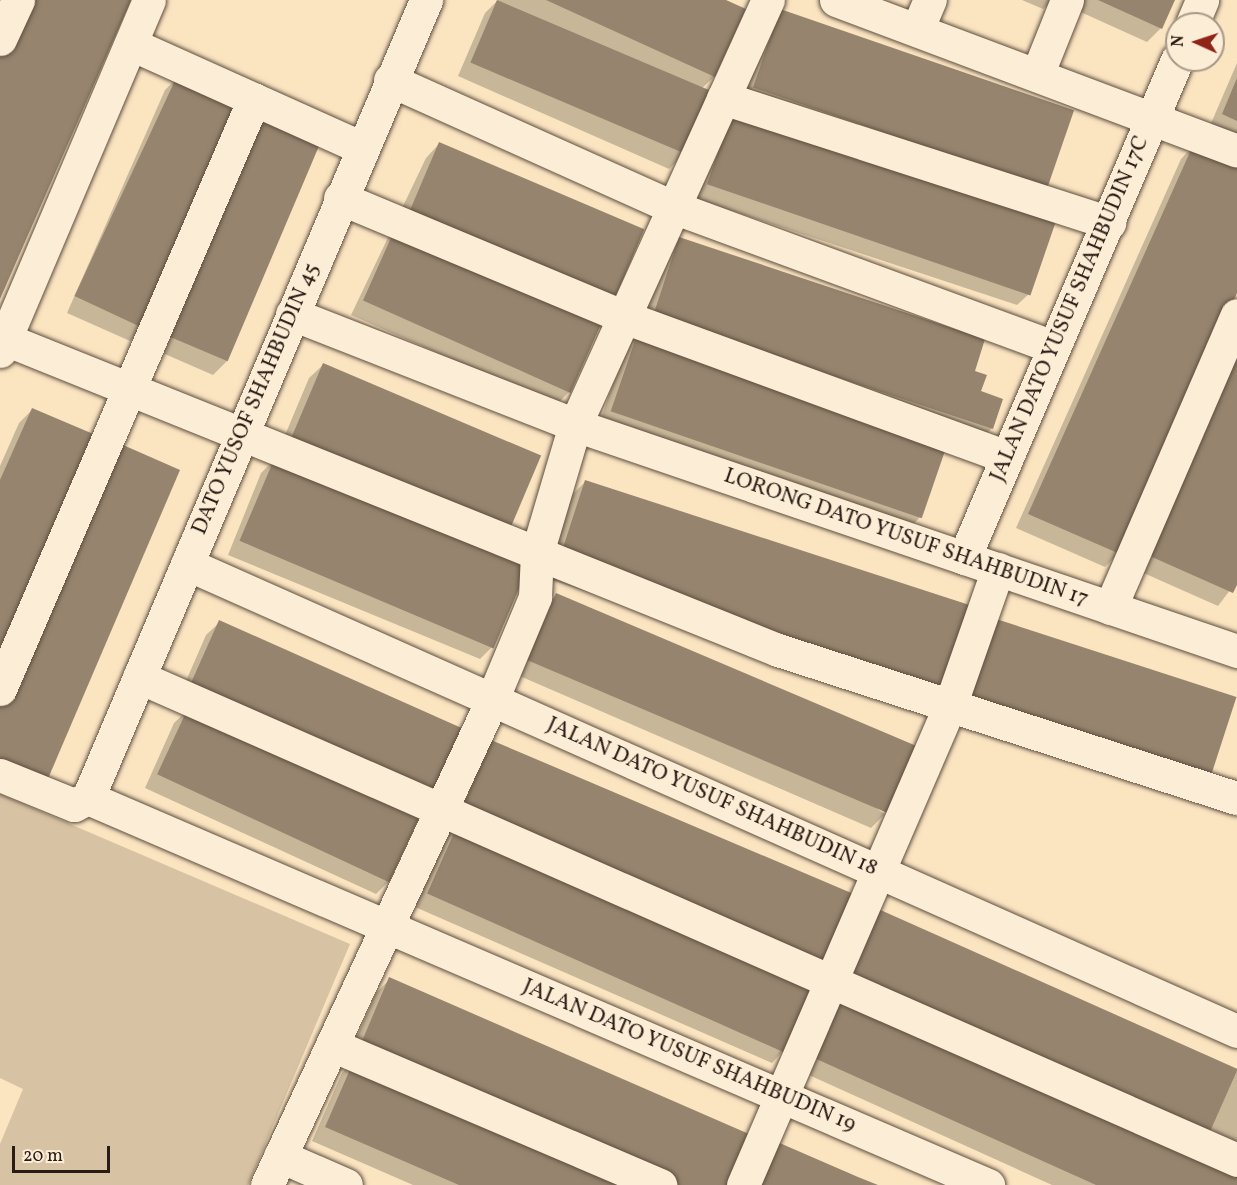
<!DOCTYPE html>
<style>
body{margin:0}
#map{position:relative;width:1237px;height:1185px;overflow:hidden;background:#fbe4c0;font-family:Vollkorn,serif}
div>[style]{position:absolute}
.green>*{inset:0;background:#d7c2a3}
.shadow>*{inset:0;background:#0003}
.building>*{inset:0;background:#96846e;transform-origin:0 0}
.roads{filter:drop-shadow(0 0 2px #5d4e40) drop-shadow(0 0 2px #5d4e40)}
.minor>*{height:33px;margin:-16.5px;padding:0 16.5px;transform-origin:16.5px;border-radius:16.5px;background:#fcedd6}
span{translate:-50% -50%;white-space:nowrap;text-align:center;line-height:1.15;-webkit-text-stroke:4.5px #fcedd6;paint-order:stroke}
.street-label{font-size:22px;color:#281c15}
.north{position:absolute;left:1165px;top:12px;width:60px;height:60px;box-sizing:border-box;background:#fcedd6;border:2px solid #a79989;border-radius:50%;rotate:273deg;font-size:16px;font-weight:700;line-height:24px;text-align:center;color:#281c15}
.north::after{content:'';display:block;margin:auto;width:21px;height:27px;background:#8f2418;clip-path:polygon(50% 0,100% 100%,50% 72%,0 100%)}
.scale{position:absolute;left:12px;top:1146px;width:98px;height:27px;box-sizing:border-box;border:3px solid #281c15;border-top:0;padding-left:8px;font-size:18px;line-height:21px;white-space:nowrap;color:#281c15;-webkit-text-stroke:4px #fcedd6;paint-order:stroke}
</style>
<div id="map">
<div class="green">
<div style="clip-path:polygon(0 794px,350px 944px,248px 1185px,0 1185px,0 1144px,23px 1089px,0 1078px)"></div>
</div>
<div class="shadow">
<div style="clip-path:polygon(498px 0,722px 0,744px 10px,714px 77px,701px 89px,683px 155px,669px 169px,458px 76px,485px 13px)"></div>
<div style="clip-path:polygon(1022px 0,1053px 0,1043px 9px)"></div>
<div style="clip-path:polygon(1067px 0,1173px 0,1161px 28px,1147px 42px,1065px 5px)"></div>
<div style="clip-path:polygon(766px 24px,1072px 111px,1046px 188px,1031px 292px,1017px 305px,696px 199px,723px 116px)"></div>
<div style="clip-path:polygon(1237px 63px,1237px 140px,1209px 128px)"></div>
<div style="clip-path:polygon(179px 76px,144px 327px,130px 341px,67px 313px,165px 90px)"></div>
<div style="clip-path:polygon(244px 128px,227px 361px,213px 375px,151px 348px)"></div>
<div style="clip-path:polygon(439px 144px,570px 391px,556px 405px,351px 315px,426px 158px)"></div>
<div style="clip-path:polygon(1194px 145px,1237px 289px,1118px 554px,1105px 567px,1016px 528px,1181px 159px)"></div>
<div style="clip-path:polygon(680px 239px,973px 372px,992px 428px,978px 442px,874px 407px,921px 516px,908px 530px,599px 425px,626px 344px,640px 331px,666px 253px)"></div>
<div style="clip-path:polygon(1237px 319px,1237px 581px,1218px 606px,1130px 567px)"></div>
<div style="clip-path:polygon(323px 365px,506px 536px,494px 645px,480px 659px,228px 555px,261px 473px,275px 459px,309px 378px)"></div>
<div style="clip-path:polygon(32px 410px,0 658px,0 466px,19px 423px)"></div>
<div style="clip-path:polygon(585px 482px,928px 703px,545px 578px,572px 495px)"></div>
<div style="clip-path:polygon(557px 594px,885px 814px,871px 828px,515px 674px,543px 608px)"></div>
<div style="clip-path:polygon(220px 622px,419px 816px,390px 880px,376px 894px,145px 788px,174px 723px,188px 710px,176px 704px,206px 635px)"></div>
<div style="clip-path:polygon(491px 742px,785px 1049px,772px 1063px,415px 907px)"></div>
<div style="clip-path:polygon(863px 924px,1237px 1072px,1237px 1185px,1052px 1185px,800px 1071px)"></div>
<div style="clip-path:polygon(390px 979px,726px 1185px,413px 1185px,312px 1141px,342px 1073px,352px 1062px,347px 1060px,376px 993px)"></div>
</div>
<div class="building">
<div style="clip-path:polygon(24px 0,131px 0,0 299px,0 54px)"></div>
<div style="left:497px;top:0;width:234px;height:68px;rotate:23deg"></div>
<div style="clip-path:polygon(546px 0,726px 0,746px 9px,715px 77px)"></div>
<div style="clip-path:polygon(1098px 0,1175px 0,1162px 29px)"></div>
<div style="left:780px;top:9px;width:311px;height:83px;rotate:19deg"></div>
<div style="left:178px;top:74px;width:72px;height:245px;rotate:25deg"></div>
<div style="clip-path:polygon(1237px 78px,1237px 121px,1222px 114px)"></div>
<div style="left:736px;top:100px;width:342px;height:89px;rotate:19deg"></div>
<div style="left:257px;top:113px;width:70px;height:240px;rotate:23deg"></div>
<div style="left:439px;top:142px;width:223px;height:74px;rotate:23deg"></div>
<div style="clip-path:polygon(1194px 143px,1237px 163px,1237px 293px,1120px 554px,1028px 514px)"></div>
<div style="left:398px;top:222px;width:227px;height:86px;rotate:24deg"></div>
<div style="clip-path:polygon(679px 237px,985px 339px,975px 371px,987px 375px,981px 391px,1003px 399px,993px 429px,653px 316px)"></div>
<div style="left:639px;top:329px;width:329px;height:87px;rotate:19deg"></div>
<div style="clip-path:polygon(1237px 334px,1237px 585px,1233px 593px,1143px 553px)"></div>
<div style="left:323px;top:363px;width:237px;height:86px;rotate:23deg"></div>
<div style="clip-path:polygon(32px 408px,98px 436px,0 662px,0 480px)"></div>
<div style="clip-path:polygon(114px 441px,180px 470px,47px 781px,0 760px,0 705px)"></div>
<div style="left:275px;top:457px;width:276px;height:91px;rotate:23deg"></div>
<div style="left:585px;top:480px;width:405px;height:88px;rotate:18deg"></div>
<div style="left:556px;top:593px;width:391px;height:73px;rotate:23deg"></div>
<div style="left:993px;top:618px;width:256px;height:84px;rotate:18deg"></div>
<div style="left:219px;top:620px;width:268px;height:76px;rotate:24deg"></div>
<div style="left:188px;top:708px;width:256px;height:73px;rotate:25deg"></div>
<div style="left:491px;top:740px;width:394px;height:82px;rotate:23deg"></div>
<div style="left:458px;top:824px;width:391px;height:76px;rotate:24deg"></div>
<div style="left:876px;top:908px;width:396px;height:74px;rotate:24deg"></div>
<div style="clip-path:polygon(389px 977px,749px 1134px,728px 1185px,679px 1185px,360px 1046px)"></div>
<div style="clip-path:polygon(842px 990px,1237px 1168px,1237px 1185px,1096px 1185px,812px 1057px)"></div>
<div style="clip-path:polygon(355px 1058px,645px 1185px,459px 1185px,325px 1127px)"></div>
<div style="clip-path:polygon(775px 1141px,858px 1177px,878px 1185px,757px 1185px)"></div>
</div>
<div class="roads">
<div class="minor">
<div style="left:836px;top:0;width:428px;rotate:20.6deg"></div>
<div style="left:1192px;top:24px;width:26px;rotate:-67deg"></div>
<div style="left:917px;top:30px;width:33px;rotate:-67deg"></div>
<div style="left:0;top:39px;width:43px;rotate:-65.2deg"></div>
<div style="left:131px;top:44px;width:253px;rotate:24.2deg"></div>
<div style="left:1037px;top:75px;width:81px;rotate:-68.2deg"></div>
<div style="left:390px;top:80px;width:310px;rotate:24.2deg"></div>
<div style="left:673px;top:207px;width:406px;rotate:20.2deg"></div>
<div style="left:723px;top:98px;width:406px;rotate:17.9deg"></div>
<div style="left:340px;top:198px;width:308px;rotate:22.7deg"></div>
<div style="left:624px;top:317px;width:407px;rotate:20.1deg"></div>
<div style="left:292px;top:314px;width:304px;rotate:21.4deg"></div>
<div style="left:575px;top:425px;width:700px;rotate:18.85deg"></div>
<div style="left:5px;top:339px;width:833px;rotate:21.92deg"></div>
<div style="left:778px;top:650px;width:482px;rotate:17.9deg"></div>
<div style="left:0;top:351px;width:381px;rotate:-67deg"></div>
<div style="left:964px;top:558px;width:542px;rotate:-66.84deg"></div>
<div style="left:187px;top:564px;width:1149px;rotate:23.98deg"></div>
<div style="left:1110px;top:608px;width:319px;rotate:-66.6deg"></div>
<div style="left:139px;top:677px;width:1200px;rotate:23.74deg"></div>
<div style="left:0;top:689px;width:642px;rotate:-66.71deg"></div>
<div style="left:0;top:775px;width:80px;rotate:22.1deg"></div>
<div style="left:74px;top:805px;width:16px;rotate:-27deg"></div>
<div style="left:88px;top:798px;width:980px;rotate:23.27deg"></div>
<div style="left:88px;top:798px;width:867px;rotate:-67.04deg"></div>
<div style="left:332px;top:1045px;width:357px;rotate:23.1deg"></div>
<div style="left:280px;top:1156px;width:72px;rotate:23.7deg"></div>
<div style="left:267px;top:1185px;width:535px;rotate:-65.11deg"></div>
<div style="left:492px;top:700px;width:112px;rotate:-67.3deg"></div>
<div style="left:535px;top:597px;width:44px;rotate:-87.4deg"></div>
<div style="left:537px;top:553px;width:134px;rotate:-73.5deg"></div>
<div style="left:575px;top:425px;width:467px;rotate:-65.6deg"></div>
<div style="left:743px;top:1185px;width:525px;rotate:-66.66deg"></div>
<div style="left:951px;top:703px;width:142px;rotate:-70.7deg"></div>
</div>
</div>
<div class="street-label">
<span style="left:1070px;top:309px;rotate:-67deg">JALAN DATO YUSUF SHAHBUDIN 17C</span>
<span style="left:256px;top:399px;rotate:-67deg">DATO YUSOF SHAHBUDIN 45</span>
<span style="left:906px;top:538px;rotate:19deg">LORONG DATO YUSUF SHAHBUDIN 17</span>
<span style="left:712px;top:797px;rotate:24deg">JALAN DATO YUSUF SHAHBUDIN 18</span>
<span style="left:689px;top:1056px;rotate:23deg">JALAN DATO YUSUF SHAHBUDIN 19</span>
</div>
<div class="north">N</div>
<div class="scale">20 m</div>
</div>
